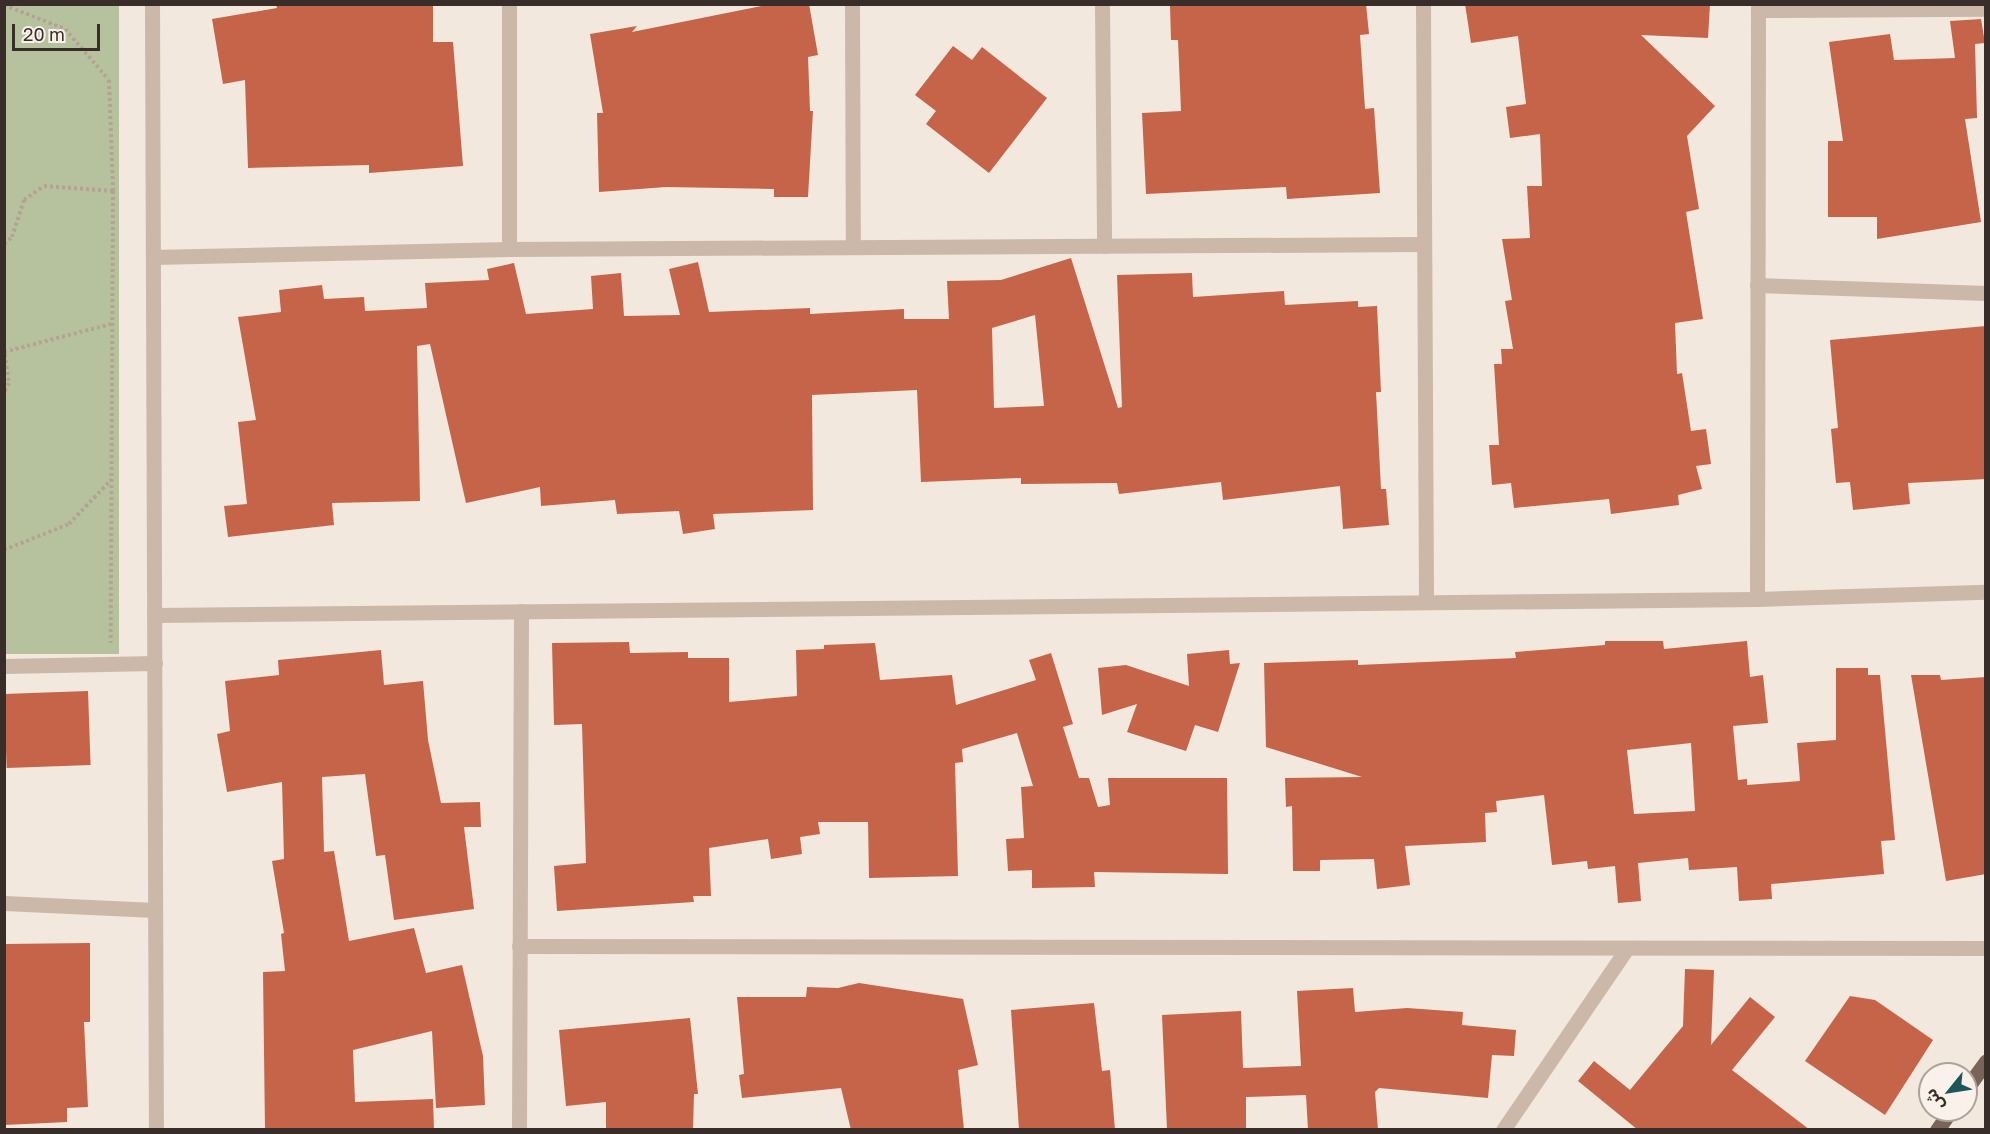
<!DOCTYPE html>
<meta charset="utf-8">
<style>
body{margin:0}
#map{position:relative;width:1990px;height:1134px;overflow:hidden;background:#f2e8dd;font-family:"Golos Text","Noto Sans Arabic",sans-serif}
div>[style]{position:absolute}
.green>*{inset:0;background:#b6c29d;transform-origin:0 0}
.building>*{inset:0;background:#c56449;transform-origin:0 0}
.path>*{height:4px;margin-top:-2px;transform-origin:0;background:repeating-linear-gradient(90deg,#b6a293 0 3px,transparent 0 6px)}
.minor>*{height:15px;margin:-7.5px;padding:0 7.5px;transform-origin:7.5px;border-radius:7.5px;background:#cbb8a9}
.major>*{height:15px;margin:-7.5px;padding:0 7.5px;transform-origin:7.5px;border-radius:7.5px;background:#7a645a}
span{translate:-50% -50%;white-space:nowrap;text-align:center;line-height:1.15;-webkit-text-stroke:4.5px #faf2ea;paint-order:stroke}
.frame{position:absolute;inset:0;border:6px solid #382d29;pointer-events:none}
.north{position:absolute;left:1918px;top:1062px;width:60px;height:60px;box-sizing:border-box;background:#faf2ea;border:2px solid #aca39d;border-radius:50%;rotate:240deg;font-size:16px;font-weight:700;line-height:24px;text-align:center;color:#382d29}
.north::after{content:'';display:block;margin:auto;width:21px;height:27px;background:#1e5759;clip-path:polygon(50% 0,100% 100%,50% 72%,0 100%)}
.scale{position:absolute;left:12px;top:24px;width:88px;height:27px;box-sizing:border-box;border:3px solid #382d29;border-top:0;padding-left:8px;font-size:18px;line-height:21px;white-space:nowrap;color:#382d29;-webkit-text-stroke:4px #faf2ea;paint-order:stroke}
</style>
<div id="map">
<div class="green">
<div style="left:4px;top:5px;width:115px;height:649px"></div>
</div>
<div class="building">
<div style="clip-path:polygon(276px 4px,433px 4px,433px 42px,453px 42px,463px 166px,369px 173px,369px 165px,248px 168px,245px 80px,223px 84px,212px 19px,277px 8px)"></div>
<div style="clip-path:polygon(772px 4px,809px 4px,818px 55px,808px 57px,810px 111px,813px 111px,808px 197px,774px 197px,774px 189px,666px 187px,599px 192px,597px 113px,603px 113px,590px 34px,637px 26px,632px 32px)"></div>
<div style="clip-path:polygon(1257px 4px,1366px 4px,1369px 34px,1360px 35px,1365px 109px,1374px 108px,1380px 193px,1287px 199px,1286px 187px,1146px 194px,1142px 113px,1181px 111px,1178px 40px,1171px 40px,1170px 6px)"></div>
<div style="clip-path:polygon(1465px 4px,1710px 4px,1708px 38px,1641px 35px,1715px 106px,1687px 136px,1699px 209px,1686px 212px,1703px 319px,1675px 323px,1677px 374px,1682px 373px,1691px 431px,1706px 429px,1711px 464px,1696px 466px,1702px 489px,1678px 495px,1679px 505px,1611px 514px,1609px 499px,1514px 508px,1511px 483px,1492px 485px,1489px 445px,1499px 445px,1494px 364px,1502px 364px,1501px 349px,1513px 349px,1505px 301px,1512px 300px,1502px 239px,1530px 238px,1527px 186px,1542px 186px,1540px 134px,1510px 138px,1506px 107px,1526px 104px,1518px 36px,1471px 43px)"></div>
<div style="clip-path:polygon(1981px 19px,1985px 43px,1975px 44px,1977px 118px,1965px 119px,1981px 222px,1877px 239px,1877px 217px,1828px 217px,1828px 141px,1843px 141px,1829px 42px,1890px 34px,1894px 60px,1955px 58px,1950px 21px)"></div>
<div style="clip-path:polygon(953px 46px,972px 60px,982px 47px,1047px 98px,989px 173px,926px 124px,936px 111px,915px 95px)"></div>
<div style="clip-path:polygon(evenodd,1071px 258px,1118px 408px,1122px 407px,1117px 275px,1192px 273px,1193px 297px,1284px 291px,1285px 305px,1358px 301px,1358px 307px,1377px 306px,1381px 392px,1376px 392px,1381px 489px,1386px 489px,1389px 525px,1343px 529px,1340px 486px,1223px 500px,1221px 482px,1119px 494px,1117px 483px,1021px 484px,1021px 478px,921px 482px,917px 390px,812px 395px,813px 510px,713px 514px,715px 529px,683px 534px,679px 511px,617px 514px,615px 500px,541px 506px,540px 487px,466px 503px,430px 344px,417px 346px,420px 501px,332px 503px,334px 525px,228px 537px,224px 506px,247px 504px,238px 422px,256px 420px,238px 317px,281px 312px,279px 290px,322px 285px,324px 299px,364px 297px,365px 311px,427px 308px,425px 283px,489px 280px,487px 269px,514px 263px,526px 314px,593px 309px,591px 276px,621px 273px,624px 316px,680px 315px,669px 269px,698px 262px,709px 312px,810px 308px,810px 314px,904px 309px,904px 319px,949px 319px,947px 281px,1001px 280px,1071px 258px,1035px 315px,1044px 406px,994px 408px,992px 328px,1035px 315px)"></div>
<div style="clip-path:polygon(1986px 326px,1986px 479px,1908px 483px,1910px 504px,1853px 510px,1850px 482px,1836px 483px,1831px 429px,1838px 428px,1830px 340px)"></div>
<div style="clip-path:polygon(evenodd,1605px 641px,1663px 641px,1664px 649px,1747px 641px,1750px 677px,1763px 675px,1768px 723px,1733px 726px,1738px 780px,1747px 779px,1747px 785px,1800px 781px,1797px 743px,1836px 740px,1836px 668px,1868px 668px,1868px 675px,1880px 675px,1895px 840px,1881px 841px,1884px 874px,1771px 884px,1772px 899px,1739px 901px,1737px 867px,1689px 870px,1688px 858px,1638px 863px,1641px 901px,1618px 903px,1615px 866px,1588px 869px,1587px 861px,1552px 865px,1544px 795px,1496px 801px,1497px 812px,1485px 813px,1486px 842px,1405px 846px,1410px 885px,1377px 889px,1374px 859px,1320px 860px,1320px 871px,1293px 871px,1292px 806px,1286px 807px,1285px 778px,1362px 777px,1266px 747px,1264px 663px,1358px 660px,1358px 665px,1516px 658px,1515px 652px,1605px 645px,1605px 641px,1691px 743px,1695px 811px,1634px 814px,1627px 750px,1691px 743px)"></div>
<div style="clip-path:polygon(629px 642px,630px 653px,688px 652px,688px 658px,729px 658px,729px 702px,797px 696px,796px 650px,824px 649px,824px 645px,875px 643px,880px 680px,952px 675px,956px 705px,1036px 680px,1029px 660px,1051px 653px,1073px 724px,1063px 727px,1079px 778px,1089px 778px,1098px 807px,1110px 805px,1108px 778px,1227px 778px,1228px 874px,1094px 872px,1095px 887px,1032px 888px,1032px 870px,1008px 871px,1006px 839px,1024px 838px,1021px 787px,1033px 786px,1017px 733px,962px 749px,963px 762px,955px 763px,958px 876px,869px 878px,868px 822px,818px 822px,820px 834px,800px 837px,802px 854px,771px 859px,768px 839px,709px 848px,711px 896px,693px 896px,694px 902px,557px 911px,554px 866px,586px 863px,582px 724px,554px 725px,552px 643px)"></div>
<div style="clip-path:polygon(381px 650px,384px 685px,423px 681px,428px 740px,441px 803px,480px 802px,481px 827px,464px 827px,474px 909px,394px 920px,385px 855px,376px 856px,365px 774px,322px 777px,324px 852px,334px 851px,349px 941px,414px 928px,426px 973px,462px 965px,483px 1056px,485px 1105px,436px 1108px,432px 1031px,353px 1050px,355px 1102px,433px 1099px,434px 1130px,265px 1130px,263px 972px,285px 971px,281px 934px,284px 933px,272px 861px,284px 859px,282px 782px,227px 792px,217px 734px,230px 731px,225px 681px,279px 675px,278px 660px)"></div>
<div style="clip-path:polygon(1229px 650px,1230px 664px,1240px 663px,1218px 732px,1195px 725px,1186px 751px,1127px 732px,1137px 704px,1102px 715px,1098px 668px,1126px 665px,1189px 686px,1187px 654px)"></div>
<div style="clip-path:polygon(1911px 675px,1940px 675px,1941px 680px,1986px 677px,1986px 874px,1946px 881px)"></div>
<div style="left:88px;top:691px;width:74px;height:84px;rotate:88deg"></div>
<div style="clip-path:polygon(90px 943px,90px 1022px,84px 1022px,88px 1107px,67px 1108px,67px 1122px,4px 1125px,4px 944px)"></div>
<div style="clip-path:polygon(1685px 969px,1714px 970px,1711px 1045px,1750px 997px,1775px 1017px,1732px 1070px,1810px 1130px,1638px 1130px,1578px 1081px,1594px 1061px,1630px 1090px,1683px 1026px)"></div>
<div style="clip-path:polygon(859px 983px,963px 999px,978px 1065px,958px 1070px,964px 1130px,851px 1130px,841px 1088px,742px 1098px,739px 1075px,744px 1074px,737px 997px,806px 997px,807px 987px,838px 988px)"></div>
<div style="clip-path:polygon(1353px 988px,1355px 1012px,1407px 1008px,1463px 1012px,1462px 1025px,1516px 1030px,1514px 1056px,1492px 1055px,1488px 1098px,1379px 1088px,1375px 1092px,1378px 1130px,1308px 1130px,1306px 1095px,1246px 1097px,1246px 1130px,1167px 1130px,1162px 1015px,1241px 1011px,1243px 1068px,1301px 1066px,1297px 991px)"></div>
<div style="clip-path:polygon(1850px 996px,1875px 1000px,1933px 1040px,1885px 1115px,1805px 1061px)"></div>
<div style="clip-path:polygon(1094px 1003px,1102px 1071px,1110px 1070px,1115px 1130px,1019px 1130px,1011px 1010px)"></div>
<div style="clip-path:polygon(690px 1018px,698px 1094px,694px 1094px,693px 1130px,606px 1130px,606px 1102px,566px 1106px,559px 1030px)"></div>
</div>
<div class="path">
<div style="left:4px;top:5px;width:66px;rotate:21.5deg"></div>
<div style="left:65px;top:29px;width:67px;rotate:49.2deg"></div>
<div style="left:109px;top:80px;width:111px;rotate:87.9deg"></div>
<div style="left:113px;top:191px;width:452px;rotate:90.3deg"></div>
<div style="left:4px;top:244px;width:11px;rotate:-41deg"></div>
<div style="left:12px;top:237px;width:39px;rotate:-72deg"></div>
<div style="left:24px;top:200px;width:24px;rotate:-35deg"></div>
<div style="left:44px;top:186px;width:69px;rotate:4.1deg"></div>
<div style="left:4px;top:348px;width:35px;rotate:82deg"></div>
<div style="left:9px;top:383px;width:11px;rotate:117deg"></div>
<div style="left:4px;top:352px;width:111px;rotate:-14.7deg"></div>
<div style="left:4px;top:550px;width:70px;rotate:-21.8deg"></div>
<div style="left:69px;top:524px;width:62px;rotate:-46.3deg"></div>
</div>
<div class="minor">
<div style="left:152px;top:4px;width:1126px;rotate:89.8deg"></div>
<div style="left:852px;top:4px;width:243px;rotate:89.8deg"></div>
<div style="left:1102px;top:4px;width:242px;rotate:89.5deg"></div>
<div style="left:1423px;top:4px;width:598px;rotate:89.71deg"></div>
<div style="left:1758px;top:10px;width:228px;rotate:-0.3deg"></div>
<div style="left:509px;top:249px;width:245px;rotate:-90deg"></div>
<div style="left:153px;top:257px;width:356px;rotate:-1.3deg"></div>
<div style="left:509px;top:249px;width:915px;rotate:-0.31deg"></div>
<div style="left:1757px;top:285px;width:229px;rotate:2deg"></div>
<div style="left:1757px;top:599px;width:595px;rotate:-89.9deg"></div>
<div style="left:154px;top:615px;width:1603px;rotate:-0.57deg"></div>
<div style="left:1757px;top:599px;width:229px;rotate:-1.8deg"></div>
<div style="left:4px;top:666px;width:151px;rotate:-1.1deg"></div>
<div style="left:4px;top:903px;width:151px;rotate:2.7deg"></div>
<div style="left:519px;top:946px;width:1467px;rotate:0.08deg"></div>
<div style="left:519px;top:1130px;width:519px;rotate:-89.78deg"></div>
<div style="left:1503px;top:1130px;width:220px;rotate:-55.7deg"></div>
</div>
<div class="major">
<div style="left:1966px;top:1089px;width:34px;rotate:-54deg"></div>
<div style="left:1937px;top:1130px;width:24px;rotate:-55deg"></div>
</div>
<div class="frame"></div>
<div class="north">ش</div>
<div class="scale">20 m</div>
</div>
